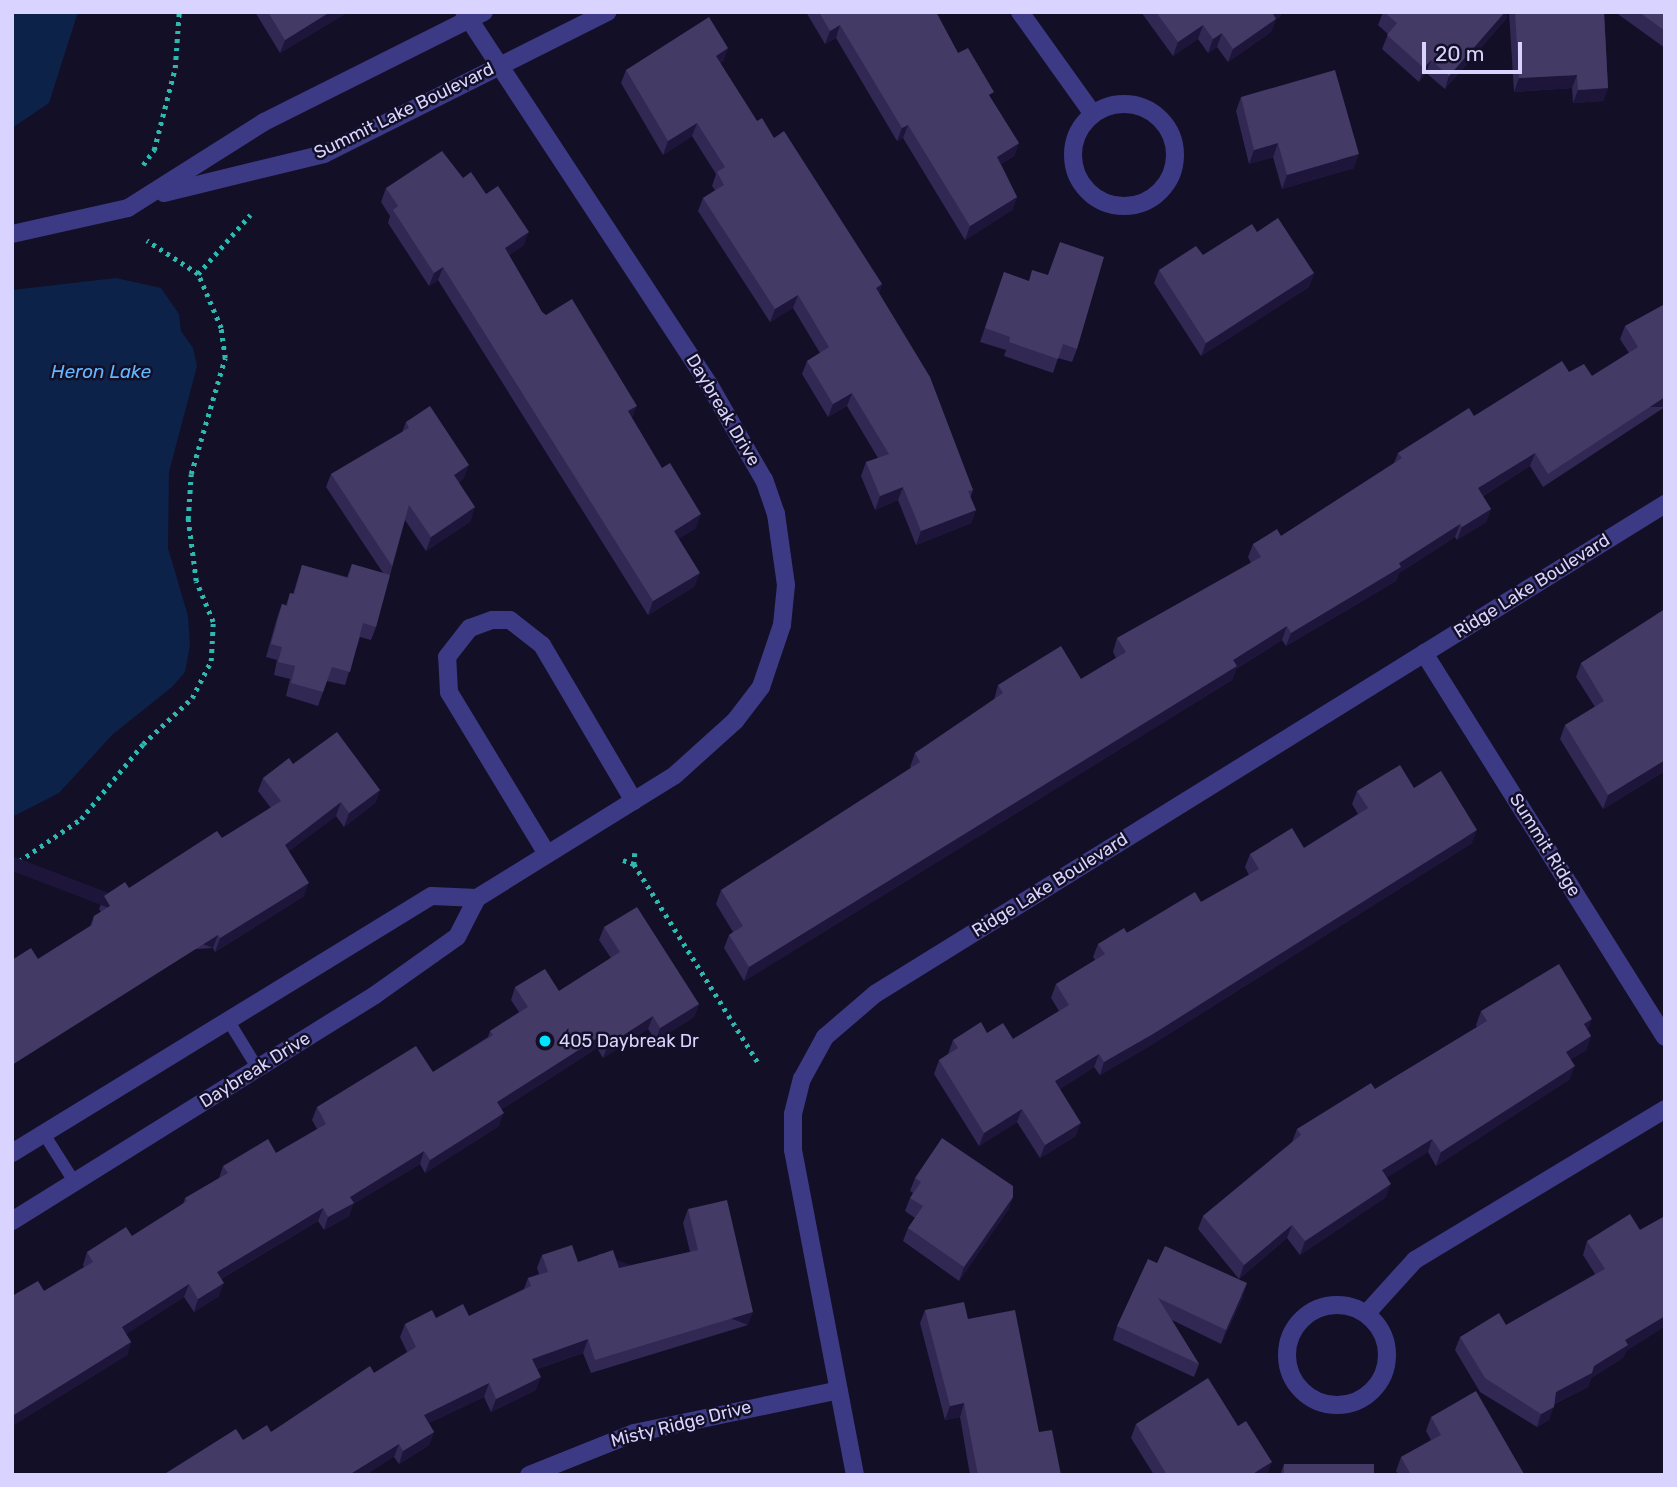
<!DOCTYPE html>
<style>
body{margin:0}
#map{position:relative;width:1677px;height:1487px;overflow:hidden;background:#130f26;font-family:Rubik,sans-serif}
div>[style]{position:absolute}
.water>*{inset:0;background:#0c2248}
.path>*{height:4.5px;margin-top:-2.25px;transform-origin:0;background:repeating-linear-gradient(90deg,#2fb8b0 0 3.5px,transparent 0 8.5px)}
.service>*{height:12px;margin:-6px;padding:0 6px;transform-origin:6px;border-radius:6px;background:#3d3a85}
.minor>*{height:18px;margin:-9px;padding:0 9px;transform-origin:9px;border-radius:9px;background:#3d3a85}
.minor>.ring{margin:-9px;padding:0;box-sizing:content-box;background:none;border:18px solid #3d3a85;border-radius:50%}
.wall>*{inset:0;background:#312854}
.shaded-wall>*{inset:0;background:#1d163a;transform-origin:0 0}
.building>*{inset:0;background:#433a66;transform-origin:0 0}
.dots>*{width:19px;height:19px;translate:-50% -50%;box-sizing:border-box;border:4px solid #130f26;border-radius:50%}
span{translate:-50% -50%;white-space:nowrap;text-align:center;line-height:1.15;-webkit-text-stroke:5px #130f26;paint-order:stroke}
.street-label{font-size:18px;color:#d9d4ff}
.poi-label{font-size:18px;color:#d9d4ff}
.left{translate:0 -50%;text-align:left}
.water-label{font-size:19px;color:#62b6ff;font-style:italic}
.frame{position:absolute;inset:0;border:14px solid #d9d4ff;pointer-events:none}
.scale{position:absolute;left:1422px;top:42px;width:100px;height:32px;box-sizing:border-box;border:4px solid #d9d4ff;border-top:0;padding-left:9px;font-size:21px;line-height:24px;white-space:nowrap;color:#d9d4ff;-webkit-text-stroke:5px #130f26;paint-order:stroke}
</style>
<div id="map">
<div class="water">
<div style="clip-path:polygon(12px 12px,78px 12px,49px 103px,12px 128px)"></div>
<div style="clip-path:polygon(116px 278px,161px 288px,179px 314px,181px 331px,193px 348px,197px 366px,169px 472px,168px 548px,188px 616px,190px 645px,185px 672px,172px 687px,112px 735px,59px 793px,12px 817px,12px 290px)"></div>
</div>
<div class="path">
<div style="left:143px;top:165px;width:19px;rotate:-54deg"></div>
<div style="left:154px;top:150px;width:85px;rotate:-75.6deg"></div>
<div style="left:175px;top:68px;width:56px;rotate:-85.9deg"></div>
<div style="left:198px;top:274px;width:79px;rotate:-48.6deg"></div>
<div style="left:635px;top:853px;width:11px;rotate:95deg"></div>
<div style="left:634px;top:864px;width:236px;rotate:58deg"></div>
<div style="left:623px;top:860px;width:12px;rotate:20deg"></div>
<div style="left:12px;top:866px;width:83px;rotate:-34.3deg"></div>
<div style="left:81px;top:819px;width:97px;rotate:-50.4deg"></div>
<div style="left:143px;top:744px;width:67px;rotate:-43.2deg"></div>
<div style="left:192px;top:698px;width:42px;rotate:-62.8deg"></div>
<div style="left:211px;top:661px;width:39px;rotate:-87deg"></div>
<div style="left:213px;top:622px;width:44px;rotate:-112.5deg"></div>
<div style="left:196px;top:581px;width:63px;rotate:-97.4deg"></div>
<div style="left:188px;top:519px;width:45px;rotate:-86.2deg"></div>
<div style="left:191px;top:474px;width:121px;rotate:-73.7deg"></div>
<div style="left:225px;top:358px;width:30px;rotate:-98deg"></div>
<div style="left:221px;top:328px;width:59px;rotate:-113.1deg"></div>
<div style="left:198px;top:274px;width:61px;rotate:-147.1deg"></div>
</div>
<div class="service">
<div style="left:228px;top:1020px;width:57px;rotate:58.5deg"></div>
<div style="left:44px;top:1134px;width:58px;rotate:57.7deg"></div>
</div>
<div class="minor">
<div style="left:1020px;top:12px;width:125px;rotate:54.4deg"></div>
<div class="ring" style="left:1073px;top:104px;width:84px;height:84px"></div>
<div style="left:164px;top:193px;width:165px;rotate:-13.7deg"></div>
<div style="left:324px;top:154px;width:317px;rotate:-26.6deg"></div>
<div style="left:12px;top:234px;width:119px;rotate:-12.6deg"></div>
<div style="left:128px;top:208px;width:161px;rotate:-32.3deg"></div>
<div style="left:264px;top:122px;width:246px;rotate:-26.6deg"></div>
<div style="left:1424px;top:653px;width:453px;rotate:57.9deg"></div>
<div style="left:547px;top:854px;width:189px;rotate:-121.2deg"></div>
<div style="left:449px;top:692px;width:35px;rotate:-93deg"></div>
<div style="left:447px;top:657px;width:37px;rotate:-52deg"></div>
<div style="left:470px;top:628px;width:23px;rotate:-20deg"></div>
<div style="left:492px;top:620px;width:18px"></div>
<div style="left:510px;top:620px;width:41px;rotate:38deg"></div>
<div style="left:542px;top:645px;width:181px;rotate:59.5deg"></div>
<div style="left:12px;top:1153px;width:492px;rotate:-31.5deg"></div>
<div style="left:432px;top:896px;width:45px;rotate:2.5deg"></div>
<div style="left:12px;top:1221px;width:428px;rotate:-31.9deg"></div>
<div style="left:375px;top:995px;width:100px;rotate:-35.3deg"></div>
<div style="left:457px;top:937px;width:44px;rotate:-62.9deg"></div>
<div style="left:477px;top:898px;width:233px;rotate:-31.8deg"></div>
<div style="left:675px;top:775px;width:81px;rotate:-42deg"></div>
<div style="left:735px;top:721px;width:43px;rotate:-52.6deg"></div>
<div style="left:761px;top:687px;width:65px;rotate:-71.3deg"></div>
<div style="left:782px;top:625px;width:40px;rotate:-84.3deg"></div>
<div style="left:786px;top:585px;width:72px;rotate:-98deg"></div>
<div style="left:776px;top:514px;width:36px;rotate:-109deg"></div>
<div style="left:764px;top:480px;width:108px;rotate:-119.9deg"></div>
<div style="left:710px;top:386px;width:448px;rotate:-123.3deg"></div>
<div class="ring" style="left:1287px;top:1305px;width:82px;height:82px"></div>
<div style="left:1366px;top:1314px;width:73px;rotate:-47.8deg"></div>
<div style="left:1415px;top:1260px;width:292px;rotate:-31.1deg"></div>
<div style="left:529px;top:1475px;width:113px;rotate:-21.8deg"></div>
<div style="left:634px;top:1433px;width:209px;rotate:-11.8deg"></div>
<div style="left:855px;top:1475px;width:331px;rotate:-100.8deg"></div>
<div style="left:793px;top:1150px;width:36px;rotate:-90deg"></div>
<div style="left:793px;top:1114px;width:36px;rotate:-76deg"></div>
<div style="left:802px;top:1079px;width:48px;rotate:-61.3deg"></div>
<div style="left:825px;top:1037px;width:66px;rotate:-40.7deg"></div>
<div style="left:875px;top:994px;width:930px;rotate:-31.81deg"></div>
</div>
<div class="wall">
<div style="clip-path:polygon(255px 12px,348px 12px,280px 53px)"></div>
<div style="clip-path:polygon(806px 12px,936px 12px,958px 53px,991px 99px,1019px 143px,1014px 156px,1001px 164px,1017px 197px,1012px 210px,965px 240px,903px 138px,897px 141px,836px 38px,825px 44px)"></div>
<div style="clip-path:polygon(1141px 12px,1281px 12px,1280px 17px,1276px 19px,1271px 32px,1228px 62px,1217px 47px,1208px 53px,1198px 39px,1173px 56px)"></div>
<div style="clip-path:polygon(1383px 12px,1508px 12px,1506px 19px,1445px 89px,1426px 73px,1419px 82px,1382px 49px,1388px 34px,1378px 25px)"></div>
<div style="clip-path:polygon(1509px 12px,1604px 12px,1608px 88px,1603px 101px,1573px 103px,1572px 88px,1514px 92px)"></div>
<div style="clip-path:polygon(1615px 12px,1665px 12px,1665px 48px)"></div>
<div style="clip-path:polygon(728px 48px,723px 61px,720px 63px,757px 121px,774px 138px,882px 284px,879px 293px,973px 490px,970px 498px,976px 510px,971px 523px,916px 545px,898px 500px,875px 510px,861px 476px,866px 462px,878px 458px,847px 406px,828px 417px,802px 374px,807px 361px,820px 353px,793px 308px,770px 322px,698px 211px,703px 198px,715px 190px,712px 186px,716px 174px,692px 136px,663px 155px,621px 83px,626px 70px)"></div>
<div style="clip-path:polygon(1241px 97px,1354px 168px,1282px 189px,1273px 157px,1249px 164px,1236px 111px)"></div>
<div style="clip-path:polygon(463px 178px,486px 194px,524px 245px,509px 255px,542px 312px,632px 419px,696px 528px,678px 539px,695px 586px,648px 615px,438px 280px,429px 286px,388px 223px,390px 216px,381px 202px,386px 188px)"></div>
<div style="clip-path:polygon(1257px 232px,1314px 273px,1309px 287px,1201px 356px,1154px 283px,1159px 270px,1203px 255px)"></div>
<div style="clip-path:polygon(1004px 272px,1077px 349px,1072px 362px,1058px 358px,1053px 373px,1004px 356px,1006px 350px,980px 342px)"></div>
<div style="clip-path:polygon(1665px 304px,1665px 407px,1543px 487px,1530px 466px,1483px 496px,1491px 509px,1486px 522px,1457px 540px,1455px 537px,1399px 573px,1396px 581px,1286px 646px,1282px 640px,1236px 669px,1232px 680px,744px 981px,724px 948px,729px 935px,733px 932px,716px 904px,721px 890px,911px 768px,910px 767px,915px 753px,994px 700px,998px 685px,1081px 679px,1116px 658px,1113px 652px,1117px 638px,1251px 563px,1248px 557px,1253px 544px,1281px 536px,1394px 463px,1398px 453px,1474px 416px,1569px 372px,1592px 376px,1629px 353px,1620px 339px,1625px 326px)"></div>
<div style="clip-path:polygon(406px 422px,464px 478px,459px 482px,471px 521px,426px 551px,405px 520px,376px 627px,371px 640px,360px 637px,345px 685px,327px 681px,318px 706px,286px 696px,290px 679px,274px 675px,277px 660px,266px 657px,277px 618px,282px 604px,286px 605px,290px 593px,293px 594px,302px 565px,347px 577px,352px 564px,383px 573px,326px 487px,331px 474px,402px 432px)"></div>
<div style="clip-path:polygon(1665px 609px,1665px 771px,1603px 809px,1560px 739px,1565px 725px,1595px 707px,1576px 677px,1581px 663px)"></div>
<div style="clip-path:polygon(293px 764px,380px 790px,375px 803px,344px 827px,336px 816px,289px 851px,304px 896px,215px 952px,213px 948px,38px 959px,90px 926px,94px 916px,101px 912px,99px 909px,104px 896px,129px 888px,222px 838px,271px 808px,258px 791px,263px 778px)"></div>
<div style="clip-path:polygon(1414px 788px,1472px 843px,1148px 1047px,1100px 1075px,1094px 1067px,1060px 1089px,1076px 1136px,1040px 1158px,1017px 1122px,979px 1146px,934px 1074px,939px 1060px,948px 1054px,953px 1040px,987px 1033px,1013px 1039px,1059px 1011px,1051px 998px,1056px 984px,1095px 960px,1093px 957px,1098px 944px,1201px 902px,1249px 875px,1245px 867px,1250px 854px,1304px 848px,1358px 814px,1352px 804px,1357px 791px)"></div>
<div style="clip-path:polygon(604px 927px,699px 1004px,694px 1017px,656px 1041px,648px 1029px,603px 1058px,597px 1048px,502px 1109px,499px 1126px,425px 1173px,420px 1164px,353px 1204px,349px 1216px,324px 1230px,318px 1221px,221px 1279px,219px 1296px,194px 1312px,184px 1297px,126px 1334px,131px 1342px,127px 1355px,12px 1426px,12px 1296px,44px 1291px,84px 1267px,83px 1265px,87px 1252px,132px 1236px,183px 1204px,185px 1198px,219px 1178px,223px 1166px,276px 1153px,317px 1129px,312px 1120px,317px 1107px,433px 1072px,488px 1037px,490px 1031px,519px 1012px,511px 1000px,515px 987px,559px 991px,611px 958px,599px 940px)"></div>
<div style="clip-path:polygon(1481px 1011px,1588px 1030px,1591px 1036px,1586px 1050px,1571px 1059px,1570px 1079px,1436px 1166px,1428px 1152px,1387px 1177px,1386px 1197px,1300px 1255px,1287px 1238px,1239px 1279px,1198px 1229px,1203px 1216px,1292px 1142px,1297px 1129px,1375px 1089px,1477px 1027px,1476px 1025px)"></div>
<div style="clip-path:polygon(915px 1178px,1013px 1197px,1008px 1210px,959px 1281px,903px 1241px,908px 1228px,915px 1218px,905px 1211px,910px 1198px,913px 1193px,910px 1191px)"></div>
<div style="clip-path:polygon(688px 1209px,748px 1325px,591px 1373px,583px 1353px,537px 1369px,536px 1390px,491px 1412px,484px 1397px,429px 1423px,434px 1432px,429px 1445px,399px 1464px,394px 1457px,243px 1440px,271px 1432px,374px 1373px,407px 1352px,400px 1337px,405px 1324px,436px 1318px,469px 1316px,524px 1289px,528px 1278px,539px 1274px,537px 1268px,542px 1255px,578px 1262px,619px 1268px,690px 1252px,683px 1223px)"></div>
<div style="clip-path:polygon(1665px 1216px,1665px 1326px,1626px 1351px,1623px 1358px,1591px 1378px,1588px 1387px,1554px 1404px,1549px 1420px,1537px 1427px,1480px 1392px,1455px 1350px,1460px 1337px,1506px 1325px,1595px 1274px,1583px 1255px,1587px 1241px,1640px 1230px)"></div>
<div style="clip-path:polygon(1157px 1263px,1243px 1297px,1221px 1344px,1172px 1320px,1199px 1364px,1194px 1377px,1113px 1340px,1117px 1326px)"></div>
<div style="clip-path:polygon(925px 1310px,968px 1319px,1039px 1432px,1061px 1475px,970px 1475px,960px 1417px,945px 1420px,920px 1323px)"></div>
<div style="clip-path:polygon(1431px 1417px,1524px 1474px,1399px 1475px,1396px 1471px,1401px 1457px,1431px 1440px,1426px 1431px)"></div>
<div style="clip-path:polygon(1136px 1424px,1267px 1475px,1154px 1475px,1131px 1438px)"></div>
<div style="clip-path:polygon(1284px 1464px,1374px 1475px,1280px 1475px)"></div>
</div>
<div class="shaded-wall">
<div style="clip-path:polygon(330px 12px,348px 12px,280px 53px,285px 40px)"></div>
<div style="clip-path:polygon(1281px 12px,1280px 17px,1276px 19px,1271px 32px,1228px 62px,1233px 49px,1271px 13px)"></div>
<div style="clip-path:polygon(1505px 12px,1508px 12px,1506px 19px,1445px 89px,1449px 76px)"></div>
<div style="clip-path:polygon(840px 25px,836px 38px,825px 44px,830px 31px)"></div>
<div style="clip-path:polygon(1203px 25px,1198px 39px,1173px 56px,1178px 42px)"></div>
<div style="clip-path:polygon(1222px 33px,1217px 47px,1208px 53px,1213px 39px)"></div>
<div style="clip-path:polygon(728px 48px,723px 61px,711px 69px,716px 56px)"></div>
<div style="clip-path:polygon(1431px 60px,1426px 73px,1419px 82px,1424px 68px)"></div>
<div style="clip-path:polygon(1577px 75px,1572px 88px,1514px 92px,1519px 78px)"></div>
<div style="clip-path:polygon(1608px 88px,1603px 101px,1573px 103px,1578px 90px)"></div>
<div style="clip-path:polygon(697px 123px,692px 136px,663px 155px,668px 141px)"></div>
<div style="clip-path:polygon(908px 125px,903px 138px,897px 141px,902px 128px)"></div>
<div style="clip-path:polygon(1019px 143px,1014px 156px,992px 170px,997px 157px)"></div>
<div style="clip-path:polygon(1278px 143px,1273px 157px,1249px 164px,1254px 150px)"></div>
<div style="clip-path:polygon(1359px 154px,1354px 168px,1282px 189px,1287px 175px)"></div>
<div style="clip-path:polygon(1017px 197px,1012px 210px,965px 240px,970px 226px)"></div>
<div style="clip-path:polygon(529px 232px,524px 245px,500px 261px,505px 248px)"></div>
<div style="clip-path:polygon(443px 267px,438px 280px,429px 286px,434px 273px)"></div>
<div style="clip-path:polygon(1314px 273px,1309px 287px,1201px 356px,1206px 343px)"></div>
<div style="clip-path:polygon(882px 284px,877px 298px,876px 288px)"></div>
<div style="clip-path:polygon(798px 295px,793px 308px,770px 322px,775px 309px)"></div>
<div style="clip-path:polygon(852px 393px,847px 406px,828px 417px,833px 404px)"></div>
<div style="left:1665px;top:397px;width:10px;height:140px;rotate:90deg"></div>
<div style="clip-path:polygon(637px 406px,632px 419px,628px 411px)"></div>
<div style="clip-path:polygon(1535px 453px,1530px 466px,1473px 502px,1478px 488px)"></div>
<div style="clip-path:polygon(469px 465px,464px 478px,449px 488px,454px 475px)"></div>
<div style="clip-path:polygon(903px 487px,898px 500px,875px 510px,880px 496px)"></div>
<div style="clip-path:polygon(475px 507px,471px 521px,426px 551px,431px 537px)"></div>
<div style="clip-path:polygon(1491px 509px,1486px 522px,1457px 540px,1462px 527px)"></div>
<div style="clip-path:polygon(976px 510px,971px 523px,916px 545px,921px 531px)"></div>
<div style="clip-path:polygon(701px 514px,696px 528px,669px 545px,674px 531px)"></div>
<div style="clip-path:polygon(1460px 524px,1455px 537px,1399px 573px,1396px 581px,1286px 646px,1291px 633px)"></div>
<div style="clip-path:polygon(700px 573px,695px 586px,648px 615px,653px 601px)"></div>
<div style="clip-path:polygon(1287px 626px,1282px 640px,1236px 669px,1232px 680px,744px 981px,749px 967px)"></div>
<div style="clip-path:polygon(1665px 760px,1665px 771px,1603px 809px,1608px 795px)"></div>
<div style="clip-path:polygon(380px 790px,375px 803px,344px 827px,349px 813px)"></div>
<div style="clip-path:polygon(341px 802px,336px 816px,280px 858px,285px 845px)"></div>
<div style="clip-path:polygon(1477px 830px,1472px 843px,1148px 1047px,1100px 1075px,1104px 1062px)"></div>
<div style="clip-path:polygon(309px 883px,304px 896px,215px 952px,220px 938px)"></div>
<div style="left:218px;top:935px;width:14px;height:244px;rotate:111deg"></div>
<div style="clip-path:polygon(699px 1004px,694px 1017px,656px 1041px,660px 1028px)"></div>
<div style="clip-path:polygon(653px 1016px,648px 1029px,603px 1058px,608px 1045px)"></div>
<div style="clip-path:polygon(1592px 1019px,1587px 1032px,1584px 1024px)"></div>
<div style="clip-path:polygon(602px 1035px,597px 1048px,493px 1115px,497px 1102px)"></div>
<div style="clip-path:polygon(1591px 1036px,1586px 1050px,1561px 1065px,1566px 1052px)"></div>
<div style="clip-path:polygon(1099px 1054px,1094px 1067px,1051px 1095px,1055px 1081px)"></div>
<div style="clip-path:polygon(1575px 1066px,1570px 1079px,1436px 1166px,1441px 1152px)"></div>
<div style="clip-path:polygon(1022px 1109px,1017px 1122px,979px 1146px,984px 1133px)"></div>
<div style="clip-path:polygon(504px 1113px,499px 1126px,425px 1173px,430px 1160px)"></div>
<div style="clip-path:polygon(1081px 1123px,1076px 1136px,1040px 1158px,1045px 1145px)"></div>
<div style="clip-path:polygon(1432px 1139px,1428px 1152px,1377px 1184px,1382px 1170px)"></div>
<div style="clip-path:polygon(424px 1151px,420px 1164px,353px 1204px,349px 1216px,324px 1230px,328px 1217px,350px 1197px)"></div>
<div style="clip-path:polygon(1391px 1184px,1386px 1197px,1300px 1255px,1305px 1241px)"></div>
<div style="clip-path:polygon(1013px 1197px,1008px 1210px,959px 1281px,964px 1267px)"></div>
<div style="clip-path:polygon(323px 1208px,318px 1221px,212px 1284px,217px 1272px)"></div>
<div style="clip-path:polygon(1292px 1225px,1287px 1238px,1239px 1279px,1244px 1265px)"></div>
<div style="clip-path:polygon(224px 1283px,219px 1296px,194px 1312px,198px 1299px)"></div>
<div style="clip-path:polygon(1247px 1283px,1243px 1297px,1221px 1344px,1226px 1330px)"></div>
<div style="clip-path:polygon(189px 1284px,184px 1297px,117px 1340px,122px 1327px)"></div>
<div style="left:753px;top:1312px;width:14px;height:165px;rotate:111deg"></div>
<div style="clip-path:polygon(1665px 1316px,1665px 1326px,1626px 1351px,1623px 1358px,1591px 1378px,1588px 1387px,1551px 1405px,1556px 1392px,1594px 1366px,1625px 1340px)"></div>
<div style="clip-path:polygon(588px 1339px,583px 1353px,527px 1372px,532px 1359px)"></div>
<div style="clip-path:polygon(131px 1342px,127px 1355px,12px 1426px,12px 1416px)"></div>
<div style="clip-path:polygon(541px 1377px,536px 1390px,491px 1412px,496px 1399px)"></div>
<div style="clip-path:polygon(489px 1383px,484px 1397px,419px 1428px,424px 1415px)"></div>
<div style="clip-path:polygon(964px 1403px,960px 1417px,945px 1420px,950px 1406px)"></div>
<div style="clip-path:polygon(1554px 1407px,1549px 1420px,1537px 1427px,1541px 1414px)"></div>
<div style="clip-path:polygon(434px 1432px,429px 1445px,399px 1464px,403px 1451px)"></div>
<div style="clip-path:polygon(399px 1444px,394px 1457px,366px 1475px,349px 1475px)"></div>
<div style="clip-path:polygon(1272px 1462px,1267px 1475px,1251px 1475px)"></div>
</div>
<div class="building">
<div style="clip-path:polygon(268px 12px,330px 12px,285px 40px)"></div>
<div style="clip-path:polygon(819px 12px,936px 12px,958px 53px,968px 48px,994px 92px,989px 95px,1019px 143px,997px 157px,1017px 197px,970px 226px,908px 125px,902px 128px,840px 25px,830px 31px)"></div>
<div style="clip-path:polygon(1156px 12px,1272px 12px,1276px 19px,1233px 49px,1222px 33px,1213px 39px,1203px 25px,1178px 42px)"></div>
<div style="clip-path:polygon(1384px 12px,1505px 12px,1449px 76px,1431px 60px,1424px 68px,1387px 35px,1397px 23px)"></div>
<div style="clip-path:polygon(1515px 12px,1604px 12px,1608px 88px,1578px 90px,1577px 75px,1519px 78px)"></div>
<div style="clip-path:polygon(1639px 12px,1665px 12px,1665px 31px)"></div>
<div style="clip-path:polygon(709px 17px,728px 48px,716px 56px,757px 121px,762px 118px,774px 138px,784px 131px,882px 284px,876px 288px,930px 377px,973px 490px,968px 491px,976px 510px,921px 531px,903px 487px,880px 496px,866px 462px,889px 454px,852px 393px,833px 404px,807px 361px,829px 347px,798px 295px,775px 309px,703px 198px,724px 185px,717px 172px,725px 167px,697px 123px,668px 141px,626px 70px)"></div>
<div style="clip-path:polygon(1335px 70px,1359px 154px,1287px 175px,1278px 143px,1254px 150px,1241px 97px)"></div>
<div style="clip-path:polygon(442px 151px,463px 178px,471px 172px,486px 194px,498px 186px,529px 232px,505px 248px,542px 312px,546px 315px,572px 299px,637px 406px,628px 411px,662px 468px,670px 463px,701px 514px,674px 531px,700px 573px,653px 601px,443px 267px,434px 273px,393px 210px,398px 206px,386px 188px)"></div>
<div style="clip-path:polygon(1278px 218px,1314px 273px,1206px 343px,1159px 270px,1196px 246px,1203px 255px,1252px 224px,1257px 232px)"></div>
<div style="clip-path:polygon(1060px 242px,1104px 257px,1077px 349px,1063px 344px,1058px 359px,1009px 342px,1010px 337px,985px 328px,1004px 272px,1029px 281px,1032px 270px,1048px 275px)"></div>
<div style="clip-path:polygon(1665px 304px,1665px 397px,1548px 474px,1535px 453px,1478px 488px,1491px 509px,1462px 527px,1460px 524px,1399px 563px,1401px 567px,1291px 633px,1287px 626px,1233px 660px,1237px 666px,749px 967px,729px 935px,743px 926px,721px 890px,920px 762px,915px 753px,1003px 693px,998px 685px,1061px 646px,1081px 679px,1126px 652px,1117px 638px,1261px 557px,1253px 544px,1277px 529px,1281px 536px,1402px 458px,1398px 453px,1469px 408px,1474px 416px,1562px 361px,1569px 372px,1584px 364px,1592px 376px,1638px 347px,1625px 326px)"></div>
<div style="clip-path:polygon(430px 406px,469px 465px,454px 475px,475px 507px,431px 537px,409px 505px,392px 566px,331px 474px,409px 428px,406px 422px)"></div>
<div style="clip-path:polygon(352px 564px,390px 575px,376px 627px,363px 623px,350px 672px,332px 667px,323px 692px,291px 683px,295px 666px,278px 662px,282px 647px,271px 644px,282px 604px,287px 606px,290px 593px,294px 594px,302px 565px,348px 578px)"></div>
<div style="clip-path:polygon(1665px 609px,1665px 760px,1608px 795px,1565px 725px,1604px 701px,1581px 663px)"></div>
<div style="clip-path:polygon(337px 732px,380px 790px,349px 813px,341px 802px,285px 845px,309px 883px,220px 938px,218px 935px,12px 1065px,12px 960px,31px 948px,38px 959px,92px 925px,94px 916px,110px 906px,104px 896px,125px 882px,129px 888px,217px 831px,222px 838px,281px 801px,263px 778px,289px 758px,293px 764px)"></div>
<div style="clip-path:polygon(1400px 765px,1414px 788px,1441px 771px,1477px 830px,1153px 1034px,1104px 1062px,1099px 1054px,1055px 1081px,1081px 1123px,1045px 1145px,1022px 1109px,984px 1133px,939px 1060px,958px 1048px,953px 1040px,981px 1022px,987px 1033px,1003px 1023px,1013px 1039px,1069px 1005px,1056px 984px,1105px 954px,1098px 944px,1124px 928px,1127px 933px,1195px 892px,1201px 902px,1259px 869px,1250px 854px,1292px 828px,1304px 848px,1368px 808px,1357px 791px)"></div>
<div style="clip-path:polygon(637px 907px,699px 1004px,660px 1028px,653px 1016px,608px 1045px,602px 1035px,497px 1102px,504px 1113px,430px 1160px,424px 1151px,350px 1197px,354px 1203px,328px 1217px,323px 1208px,217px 1272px,224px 1283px,198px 1299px,189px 1284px,122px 1327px,131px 1342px,12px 1416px,12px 1296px,38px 1281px,44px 1291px,93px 1262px,87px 1252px,126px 1227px,132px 1236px,187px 1201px,185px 1198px,228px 1173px,223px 1166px,268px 1139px,276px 1153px,326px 1124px,317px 1107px,416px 1046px,433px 1072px,493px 1035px,490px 1031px,528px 1007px,515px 987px,545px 969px,559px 991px,620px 952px,604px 927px)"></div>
<div style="clip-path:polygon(1559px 964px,1592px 1019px,1584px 1024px,1591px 1036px,1566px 1052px,1575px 1066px,1441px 1152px,1432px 1139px,1382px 1170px,1391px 1184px,1305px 1241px,1292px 1225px,1244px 1265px,1203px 1216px,1301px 1135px,1297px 1129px,1371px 1083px,1375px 1089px,1487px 1021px,1481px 1011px)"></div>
<div style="clip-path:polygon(942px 1138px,1013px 1186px,1013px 1197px,964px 1267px,908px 1228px,923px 1206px,910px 1198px,921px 1182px,915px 1178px)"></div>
<div style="clip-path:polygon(727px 1200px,753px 1312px,595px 1360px,588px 1339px,532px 1359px,541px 1377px,496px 1399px,489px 1383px,424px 1415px,434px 1432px,403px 1451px,399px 1444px,349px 1475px,163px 1475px,236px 1429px,243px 1440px,267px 1425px,271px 1432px,370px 1366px,374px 1373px,416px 1347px,405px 1324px,432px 1310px,436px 1318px,463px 1304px,469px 1316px,531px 1286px,528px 1278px,548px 1272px,542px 1255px,572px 1245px,578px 1262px,613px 1250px,619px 1268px,698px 1250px,688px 1209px)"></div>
<div style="clip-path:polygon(1630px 1214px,1640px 1230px,1665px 1216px,1665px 1316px,1625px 1340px,1628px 1345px,1594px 1366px,1592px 1373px,1556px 1392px,1554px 1407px,1541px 1414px,1485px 1378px,1460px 1337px,1499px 1313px,1506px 1325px,1605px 1269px,1587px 1241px)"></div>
<div style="clip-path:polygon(1165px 1246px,1247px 1283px,1226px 1330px,1158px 1298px,1199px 1364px,1117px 1326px,1148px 1259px,1157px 1263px)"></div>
<div style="clip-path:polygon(964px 1302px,968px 1319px,1015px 1310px,1039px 1432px,1052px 1430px,1061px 1475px,978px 1475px,964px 1403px,950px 1406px,925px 1310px)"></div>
<div style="clip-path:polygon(1208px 1378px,1238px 1426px,1246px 1421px,1272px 1462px,1251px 1475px,1167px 1475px,1136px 1424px)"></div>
<div style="clip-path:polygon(1476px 1391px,1524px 1474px,1411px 1475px,1401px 1457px,1441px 1435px,1431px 1417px)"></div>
<div style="left:1284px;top:1464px;width:90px;height:11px"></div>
</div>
<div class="dots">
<div style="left:545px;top:1041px;background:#00e5ff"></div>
</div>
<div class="street-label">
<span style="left:404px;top:111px;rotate:-26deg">Summit Lake Boulevard</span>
<span style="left:723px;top:410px;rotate:59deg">Daybreak Drive</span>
<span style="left:1532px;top:586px;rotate:-32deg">Ridge Lake Boulevard</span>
<span style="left:1545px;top:845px;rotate:58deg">Summit Ridge</span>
<span style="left:1050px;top:885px;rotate:-32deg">Ridge Lake Boulevard</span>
<span style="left:255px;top:1070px;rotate:-32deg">Daybreak Drive</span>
<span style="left:681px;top:1424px;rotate:-14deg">Misty Ridge Drive</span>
</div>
<div class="poi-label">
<span class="left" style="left:559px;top:1041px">405 Daybreak Dr</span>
</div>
<div class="water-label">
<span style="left:101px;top:372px">Heron Lake</span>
</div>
<div class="frame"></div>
<div class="scale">20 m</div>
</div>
